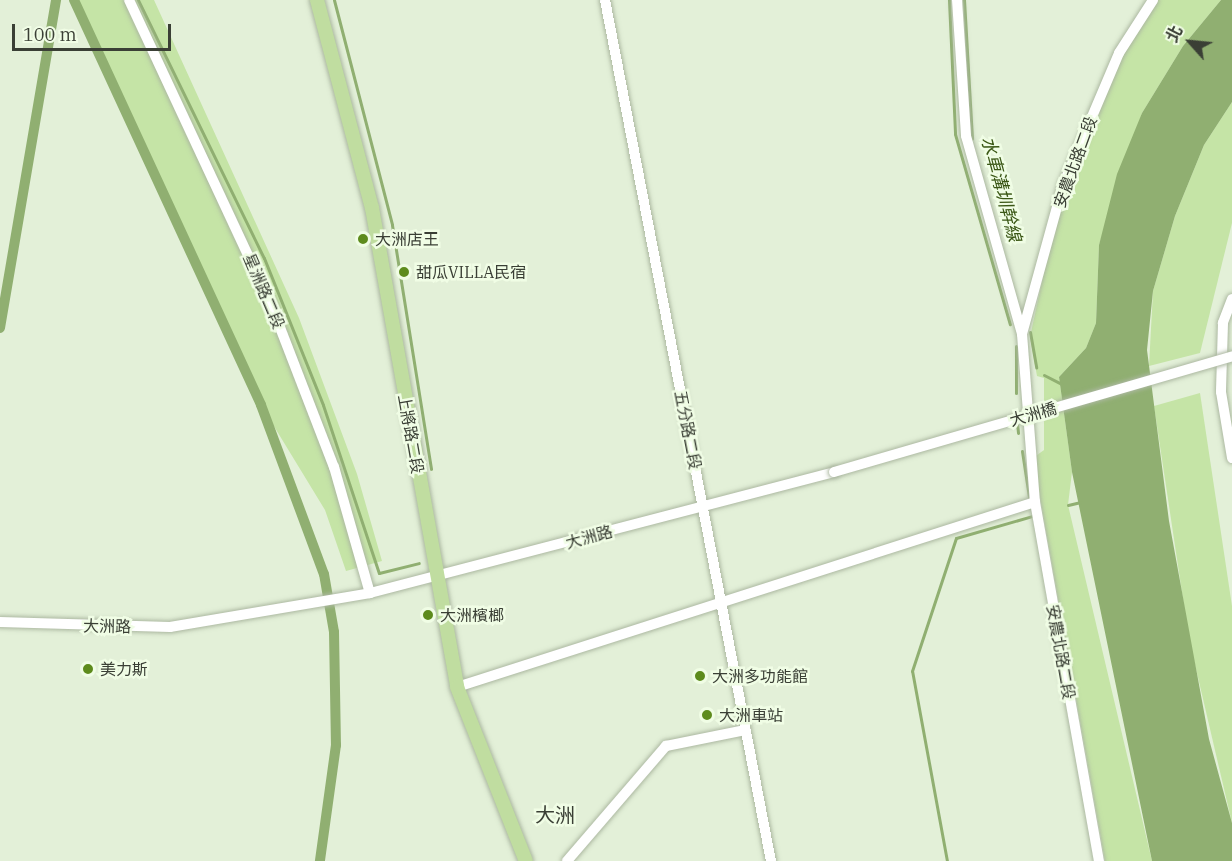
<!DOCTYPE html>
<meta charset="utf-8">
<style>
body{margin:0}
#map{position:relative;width:1232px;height:861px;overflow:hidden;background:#e3f0d8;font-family:"IBM Plex Serif","Noto Sans TC",serif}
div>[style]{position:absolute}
.green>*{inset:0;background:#c5e4a6}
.water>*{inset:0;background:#90af71}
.stream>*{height:3px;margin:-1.5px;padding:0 1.5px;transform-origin:1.5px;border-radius:1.5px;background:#90af71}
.canal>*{height:10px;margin:-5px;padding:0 5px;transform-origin:5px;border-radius:5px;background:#90af71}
.roads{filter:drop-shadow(0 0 2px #acb8a1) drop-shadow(0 0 2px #acb8a1)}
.minor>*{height:10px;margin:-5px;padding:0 5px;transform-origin:5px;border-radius:5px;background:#fff}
.major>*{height:14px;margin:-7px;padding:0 7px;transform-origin:7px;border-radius:7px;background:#c0dda0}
.bridges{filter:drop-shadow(0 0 2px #acb8a1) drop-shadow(0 0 2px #acb8a1)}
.minor-bridge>*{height:10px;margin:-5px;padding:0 5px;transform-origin:5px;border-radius:5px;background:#fff}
.dots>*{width:16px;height:16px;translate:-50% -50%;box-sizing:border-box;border:3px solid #f0fde5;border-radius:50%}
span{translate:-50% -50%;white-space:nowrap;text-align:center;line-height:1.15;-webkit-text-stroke:5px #f0fde5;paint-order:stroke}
.street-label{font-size:16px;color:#3a3f35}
.poi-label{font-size:16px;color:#3a3f35}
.left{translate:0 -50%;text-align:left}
.water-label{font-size:18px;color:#3a5715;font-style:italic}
.quarter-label{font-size:20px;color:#3a3f35}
.north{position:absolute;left:1160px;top:12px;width:60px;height:60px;-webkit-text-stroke:4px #f0fde5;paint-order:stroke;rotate:297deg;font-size:16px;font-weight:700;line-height:24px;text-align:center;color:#3a3f35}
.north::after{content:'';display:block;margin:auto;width:21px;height:27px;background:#3a3f35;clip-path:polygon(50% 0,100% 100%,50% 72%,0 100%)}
.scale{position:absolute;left:12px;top:24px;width:159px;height:27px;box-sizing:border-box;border:3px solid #3a3f35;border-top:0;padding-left:8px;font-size:18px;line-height:21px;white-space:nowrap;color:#3a3f35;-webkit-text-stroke:4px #f0fde5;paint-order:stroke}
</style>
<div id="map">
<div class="green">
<div style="clip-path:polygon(74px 0,154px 0,299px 318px,357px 474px,382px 561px,346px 571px,325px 510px,261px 405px)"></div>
<div style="clip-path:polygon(1153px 0,1221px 0,1183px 46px,1142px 113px,1099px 245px,1096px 323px,1086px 348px,1059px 377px,1072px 472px,1068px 505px,1152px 861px,1105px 861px,1033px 458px,1044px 450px,1044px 378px,1037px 376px,1030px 337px,1063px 185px,1095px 105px)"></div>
<div style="clip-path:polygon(1232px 102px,1232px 223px,1200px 353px,1149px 366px,1153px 291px,1175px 216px,1204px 145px)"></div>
<div style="clip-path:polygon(1200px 393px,1232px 606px,1232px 823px,1189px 639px,1154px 406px)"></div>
</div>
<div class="water">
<div style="clip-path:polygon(1221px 0,1232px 0,1232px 102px,1204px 145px,1175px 216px,1153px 291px,1147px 350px,1169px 521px,1209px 739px,1232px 823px,1232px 861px,1152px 861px,1072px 472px,1059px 377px,1086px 348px,1096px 323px,1099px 245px,1117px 174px,1142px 113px,1183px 46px)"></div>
</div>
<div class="stream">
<div style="left:138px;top:0;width:287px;rotate:64deg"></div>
<div style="left:264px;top:258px;width:158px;rotate:68.1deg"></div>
<div style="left:323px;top:405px;width:177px;rotate:71.6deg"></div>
<div style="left:379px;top:573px;width:41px;rotate:-14deg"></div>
<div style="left:334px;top:0;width:232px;rotate:75.5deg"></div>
<div style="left:392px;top:225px;width:247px;rotate:80.9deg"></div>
<div style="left:949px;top:0;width:134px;rotate:87.4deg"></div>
<div style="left:955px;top:134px;width:198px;rotate:73.9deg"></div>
<div style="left:964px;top:0;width:139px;rotate:86.7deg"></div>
<div style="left:1030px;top:332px;width:36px;rotate:80deg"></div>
<div style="left:1016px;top:346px;width:47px;rotate:90deg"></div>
<div style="left:1044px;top:375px;width:20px;rotate:27deg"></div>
<div style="left:1017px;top:423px;width:10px;rotate:84deg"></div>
<div style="left:1022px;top:451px;width:47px;rotate:81.3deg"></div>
<div style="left:1068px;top:505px;width:13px;rotate:-13deg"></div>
<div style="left:947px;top:861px;width:193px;rotate:-100.4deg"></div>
<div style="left:912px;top:671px;width:140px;rotate:-71.7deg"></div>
<div style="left:956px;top:538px;width:79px;rotate:-16.1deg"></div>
</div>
<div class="canal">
<div style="left:74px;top:0;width:446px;rotate:65.2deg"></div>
<div style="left:261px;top:405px;width:180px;rotate:69.6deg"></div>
<div style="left:324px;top:574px;width:59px;rotate:80.2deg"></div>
<div style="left:334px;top:632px;width:113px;rotate:89deg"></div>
<div style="left:336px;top:745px;width:117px;rotate:97.9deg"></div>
<div style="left:0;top:328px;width:333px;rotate:-80.3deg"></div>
</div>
<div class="roads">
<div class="minor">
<div style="left:129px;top:0;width:336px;rotate:65deg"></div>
<div style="left:271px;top:304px;width:175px;rotate:68.9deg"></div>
<div style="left:334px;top:467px;width:131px;rotate:74.1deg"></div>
<div style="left:605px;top:0;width:877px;rotate:79.09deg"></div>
<div style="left:957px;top:0;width:136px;rotate:86.2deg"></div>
<div style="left:966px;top:136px;width:206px;rotate:74.2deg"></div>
<div style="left:1022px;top:334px;width:169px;rotate:85.6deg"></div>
<div style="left:1035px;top:502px;width:365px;rotate:79.9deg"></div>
<div style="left:1232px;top:299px;width:26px;rotate:111deg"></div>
<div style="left:1223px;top:323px;width:69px;rotate:91.7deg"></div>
<div style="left:1221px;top:392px;width:67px;rotate:80.5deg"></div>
<div style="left:1022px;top:334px;width:155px;rotate:-74.6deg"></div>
<div style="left:1063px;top:185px;width:143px;rotate:-67deg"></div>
<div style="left:1119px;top:53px;width:63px;rotate:-57.3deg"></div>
<div style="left:0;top:622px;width:170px;rotate:1.7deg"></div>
<div style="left:170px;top:627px;width:203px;rotate:-9.6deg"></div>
<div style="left:370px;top:593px;width:480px;rotate:-14.6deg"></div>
<div style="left:457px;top:687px;width:607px;rotate:-17.75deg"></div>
<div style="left:567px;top:861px;width:152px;rotate:-49.3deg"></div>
<div style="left:666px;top:746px;width:81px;rotate:-11.4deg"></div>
</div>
<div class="major">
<div style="left:317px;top:0;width:215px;rotate:75.2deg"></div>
<div style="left:372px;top:208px;width:486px;rotate:79.9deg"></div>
<div style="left:457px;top:687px;width:187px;rotate:68.4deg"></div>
</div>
</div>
<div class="bridges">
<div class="minor-bridge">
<div style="left:834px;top:472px;width:415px;rotate:-16.2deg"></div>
</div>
</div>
<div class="dots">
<div style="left:363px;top:239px;background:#5d8b1c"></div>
<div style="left:404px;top:272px;background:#5d8b1c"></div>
<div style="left:428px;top:615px;background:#5d8b1c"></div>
<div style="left:88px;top:669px;background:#5d8b1c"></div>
<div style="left:700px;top:676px;background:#5d8b1c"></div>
<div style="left:707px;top:715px;background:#5d8b1c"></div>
</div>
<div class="street-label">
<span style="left:1075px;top:162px;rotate:-70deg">安農北路二段</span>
<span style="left:264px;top:291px;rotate:67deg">星洲路二段</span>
<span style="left:1033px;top:414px;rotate:-16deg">大洲橋</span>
<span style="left:688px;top:430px;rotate:79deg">五分路二段</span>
<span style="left:411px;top:434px;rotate:80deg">上將路二段</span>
<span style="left:589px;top:537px;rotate:-15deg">大洲路</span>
<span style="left:107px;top:626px;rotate:1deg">大洲路</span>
<span style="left:1061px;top:652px;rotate:80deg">安農北路二段</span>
</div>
<div class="poi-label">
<span class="left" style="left:375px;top:239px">大洲店王</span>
<span class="left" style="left:416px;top:272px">甜瓜VILLA民宿</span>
<span class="left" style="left:440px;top:615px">大洲檳榔</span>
<span class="left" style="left:100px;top:669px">美力斯</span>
<span class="left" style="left:712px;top:676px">大洲多功能館</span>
<span class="left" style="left:719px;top:715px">大洲車站</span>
</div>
<div class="water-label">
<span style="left:1001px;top:189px;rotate:75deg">水車溝圳幹線</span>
</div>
<div class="quarter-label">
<span style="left:555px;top:814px">大洲</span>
</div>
<div class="north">北</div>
<div class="scale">100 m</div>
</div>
